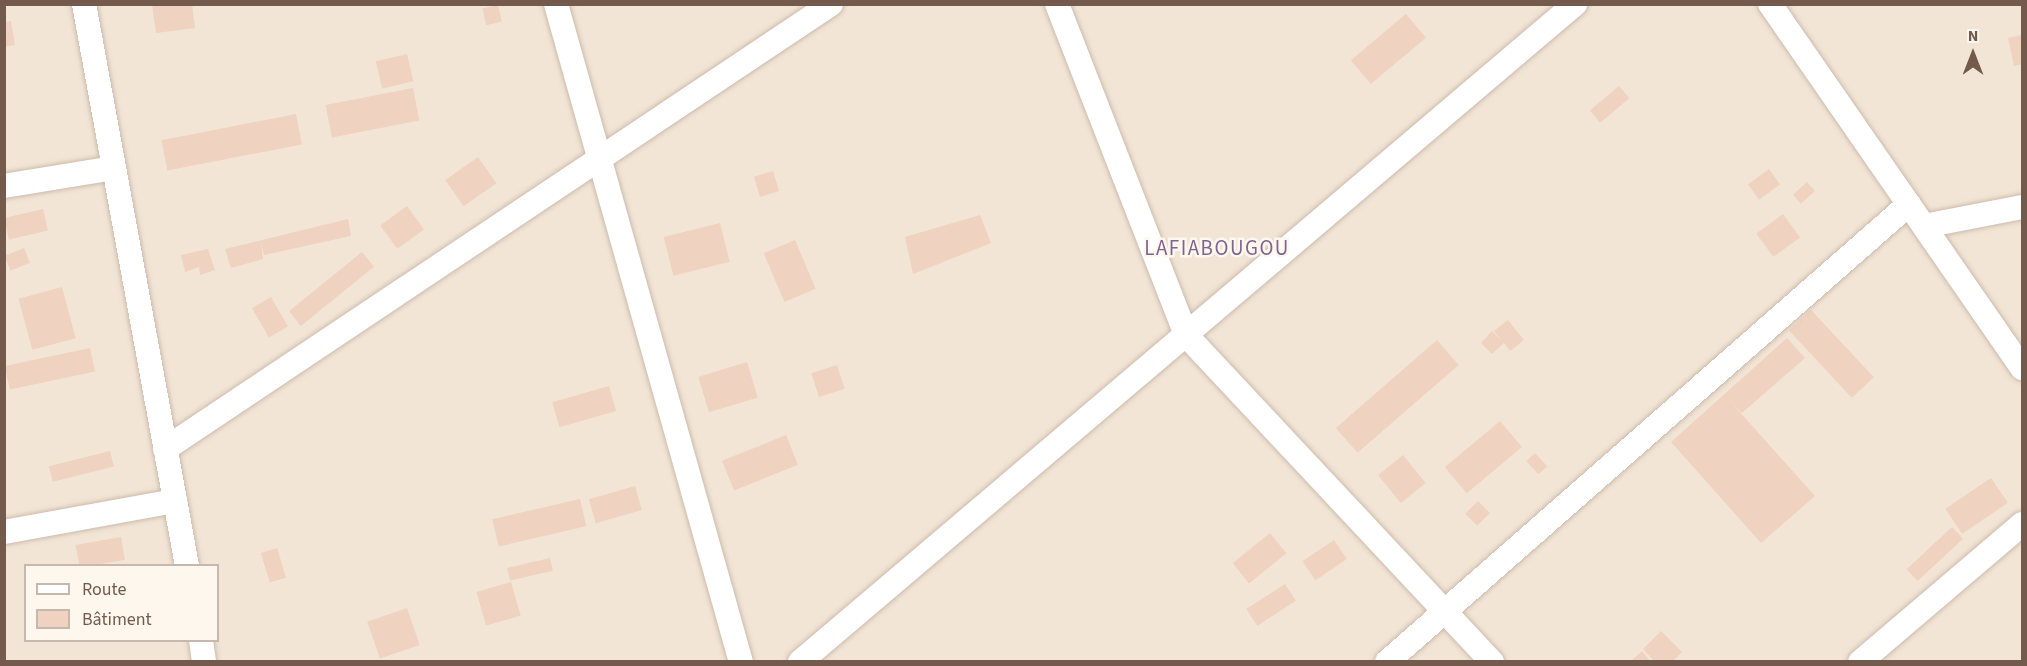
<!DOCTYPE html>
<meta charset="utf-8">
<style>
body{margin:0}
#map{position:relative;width:2027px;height:666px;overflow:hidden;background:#fbf3e6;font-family:"Source Sans 3",sans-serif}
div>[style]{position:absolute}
.residential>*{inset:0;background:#f2e5d5}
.building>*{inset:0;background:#efd2c0;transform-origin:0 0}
.roads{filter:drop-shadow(0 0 2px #ccbbad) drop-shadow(0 0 2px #ccbbad)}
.street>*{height:24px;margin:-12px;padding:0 12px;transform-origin:12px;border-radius:12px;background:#fff}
span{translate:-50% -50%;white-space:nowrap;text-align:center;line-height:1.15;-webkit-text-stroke:5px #fef7ed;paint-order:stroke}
.quarter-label{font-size:21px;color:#80648f;letter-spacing:1.5px}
.frame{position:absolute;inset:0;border:6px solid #735a4c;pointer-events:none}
.legend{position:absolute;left:24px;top:564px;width:195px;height:78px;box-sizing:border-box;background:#fef7ed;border:2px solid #c6b8ad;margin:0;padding:8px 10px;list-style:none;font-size:18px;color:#735a4c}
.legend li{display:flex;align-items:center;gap:12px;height:30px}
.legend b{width:30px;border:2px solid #c6b8ad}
.north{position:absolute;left:1943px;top:24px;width:60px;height:60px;-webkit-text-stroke:4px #fef7ed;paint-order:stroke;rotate:0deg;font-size:16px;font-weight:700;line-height:24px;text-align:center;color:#735a4c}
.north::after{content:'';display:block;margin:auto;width:21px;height:27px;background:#735a4c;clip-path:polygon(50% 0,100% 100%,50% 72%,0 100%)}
</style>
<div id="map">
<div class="residential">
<div style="clip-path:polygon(evenodd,4px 5px,2022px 5px,2022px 661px,5px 661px,4px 5px,26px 566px,218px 566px,218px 640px,26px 640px,26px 566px)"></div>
</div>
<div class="building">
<div style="clip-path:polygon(152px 4px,192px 4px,195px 28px,156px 33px)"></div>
<div style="left:498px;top:5px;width:17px;height:16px;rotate:77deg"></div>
<div style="left:1406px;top:14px;width:31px;height:72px;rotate:50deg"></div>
<div style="clip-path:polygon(11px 21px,15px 45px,4px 47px,4px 22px)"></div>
<div style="clip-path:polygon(2022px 35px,2022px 64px,2014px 66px,2008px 38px)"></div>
<div style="left:407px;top:54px;width:28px;height:32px;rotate:77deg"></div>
<div style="left:1619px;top:86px;width:16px;height:38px;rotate:50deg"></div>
<div style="left:413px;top:88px;width:33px;height:89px;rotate:79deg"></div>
<div style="left:296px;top:114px;width:31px;height:137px;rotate:79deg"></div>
<div style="left:478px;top:157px;width:32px;height:40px;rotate:55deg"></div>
<div style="left:1769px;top:169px;width:19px;height:26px;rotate:54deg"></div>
<div style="left:773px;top:171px;width:21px;height:20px;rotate:73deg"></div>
<div style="left:1807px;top:182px;width:12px;height:19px;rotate:48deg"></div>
<div style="left:407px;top:206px;width:29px;height:33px;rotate:54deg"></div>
<div style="left:43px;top:209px;width:22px;height:40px;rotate:77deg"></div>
<div style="left:1783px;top:214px;width:29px;height:33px;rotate:54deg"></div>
<div style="clip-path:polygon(980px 215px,991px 243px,913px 274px,905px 237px)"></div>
<div style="clip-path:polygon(348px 219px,351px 236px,264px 255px,261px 242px,263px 259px,231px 268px,225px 249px)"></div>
<div style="left:720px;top:223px;width:40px;height:58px;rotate:76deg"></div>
<div style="left:795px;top:240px;width:53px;height:34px;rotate:67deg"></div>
<div style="left:24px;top:248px;width:16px;height:21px;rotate:68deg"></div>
<div style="clip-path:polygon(208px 249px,215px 270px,200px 275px,199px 267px,185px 272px,181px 255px)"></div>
<div style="left:362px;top:252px;width:19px;height:94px;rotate:51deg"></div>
<div style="left:62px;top:287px;width:53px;height:45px;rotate:75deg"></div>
<div style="left:271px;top:297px;width:34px;height:22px;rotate:60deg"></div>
<div style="left:1811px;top:310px;width:92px;height:30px;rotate:47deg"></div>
<div style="clip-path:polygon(1508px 320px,1524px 340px,1510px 351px,1504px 343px,1492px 354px,1481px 343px,1492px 331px,1502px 341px,1494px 331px)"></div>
<div style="clip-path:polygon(1787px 338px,1805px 358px,1742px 413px,1730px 401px,1815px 496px,1761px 543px,1671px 442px)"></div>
<div style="left:1437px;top:340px;width:33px;height:134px;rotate:49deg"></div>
<div style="left:90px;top:348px;width:24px;height:87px;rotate:78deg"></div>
<div style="left:747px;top:362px;width:37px;height:51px;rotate:73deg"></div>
<div style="left:837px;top:365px;width:25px;height:27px;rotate:72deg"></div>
<div style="left:609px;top:386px;width:26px;height:59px;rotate:74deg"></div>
<div style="left:1500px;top:421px;width:34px;height:72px;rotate:50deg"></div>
<div style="left:786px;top:435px;width:32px;height:69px;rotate:68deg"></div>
<div style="left:110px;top:451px;width:16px;height:63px;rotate:76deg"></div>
<div style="left:1535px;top:453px;width:18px;height:12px;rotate:47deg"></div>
<div style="left:1403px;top:455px;width:36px;height:32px;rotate:51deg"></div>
<div style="left:1991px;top:478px;width:30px;height:55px;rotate:56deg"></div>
<div style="left:635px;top:486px;width:25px;height:48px;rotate:74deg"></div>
<div style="left:580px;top:499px;width:28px;height:90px;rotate:77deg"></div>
<div style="left:1478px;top:501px;width:17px;height:18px;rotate:45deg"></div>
<div style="left:1952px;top:527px;width:16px;height:62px;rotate:47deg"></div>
<div style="left:1270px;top:533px;width:26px;height:48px;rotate:51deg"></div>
<div style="left:121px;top:537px;width:23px;height:46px;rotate:80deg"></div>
<div style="left:1334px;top:540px;width:23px;height:38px;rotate:56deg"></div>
<div style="left:277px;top:548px;width:31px;height:17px;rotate:73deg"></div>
<div style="left:550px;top:558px;width:13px;height:44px;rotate:77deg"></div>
<div style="left:511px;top:582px;width:35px;height:36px;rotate:74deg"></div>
<div style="left:1285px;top:584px;width:20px;height:46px;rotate:57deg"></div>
<div style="left:407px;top:608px;width:39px;height:42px;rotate:71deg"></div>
<div style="clip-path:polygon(1661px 631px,1682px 652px,1672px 662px,1655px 662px,1643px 649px)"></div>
<div style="clip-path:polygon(1642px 651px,1651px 662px,1630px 662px)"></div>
</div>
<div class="roads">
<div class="street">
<div style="left:84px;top:4px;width:571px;rotate:79.61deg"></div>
<div style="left:556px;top:4px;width:684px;rotate:74.3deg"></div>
<div style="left:1057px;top:4px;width:355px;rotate:68.7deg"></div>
<div style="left:1186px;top:335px;width:448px;rotate:46.9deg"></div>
<div style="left:1770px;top:4px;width:443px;rotate:55.3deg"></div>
<div style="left:4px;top:186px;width:111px;rotate:-9.3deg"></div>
<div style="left:1924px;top:226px;width:100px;rotate:-11deg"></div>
<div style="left:165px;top:449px;width:801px;rotate:-33.75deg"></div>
<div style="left:4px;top:532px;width:174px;rotate:-10.3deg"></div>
<div style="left:201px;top:640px;width:22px;rotate:82deg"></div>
<div style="left:800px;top:662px;width:1017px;rotate:-40.33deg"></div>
<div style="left:1387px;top:662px;width:694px;rotate:-41.26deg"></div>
<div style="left:1860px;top:662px;width:213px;rotate:-40.4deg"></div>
</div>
</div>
<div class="quarter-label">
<span style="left:1217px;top:248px">LAFIABOUGOU</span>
</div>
<div class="frame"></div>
<ul class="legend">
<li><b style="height:8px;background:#fff"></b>Route</li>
<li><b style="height:16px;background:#efd2c0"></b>Bâtiment</li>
</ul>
<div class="north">N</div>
</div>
